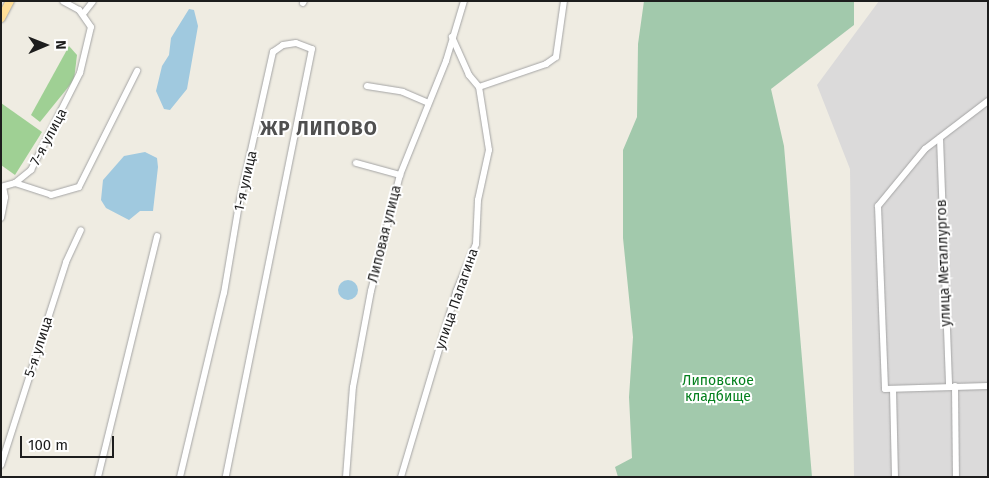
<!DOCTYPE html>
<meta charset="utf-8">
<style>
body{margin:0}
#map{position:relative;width:989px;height:478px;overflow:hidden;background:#efece2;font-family:"Fira Sans",sans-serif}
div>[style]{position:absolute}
.residential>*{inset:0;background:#dbdada}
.forest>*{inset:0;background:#9fd094}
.cemetery>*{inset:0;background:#a2c9ac}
.water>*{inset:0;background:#a0c9df}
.round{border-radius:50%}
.roads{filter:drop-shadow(0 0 1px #a4a4a4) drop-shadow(0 0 1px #a4a4a4)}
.minor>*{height:6px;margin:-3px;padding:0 3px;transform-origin:3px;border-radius:3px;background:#fff}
.major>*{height:8px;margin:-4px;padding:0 4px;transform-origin:4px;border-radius:4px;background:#ffde97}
span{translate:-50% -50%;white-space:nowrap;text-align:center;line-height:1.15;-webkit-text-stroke:4px #fff;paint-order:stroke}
.street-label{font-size:14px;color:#1d1d1d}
.park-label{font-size:14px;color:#05801e}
.district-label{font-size:19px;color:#505050;font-weight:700;letter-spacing:1px}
.frame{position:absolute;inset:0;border:2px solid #1d1d1d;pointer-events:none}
.north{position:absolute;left:20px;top:20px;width:50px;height:50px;-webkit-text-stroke:4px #fff;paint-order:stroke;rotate:89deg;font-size:14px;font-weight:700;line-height:20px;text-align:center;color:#1d1d1d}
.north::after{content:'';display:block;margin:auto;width:18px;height:22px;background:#1d1d1d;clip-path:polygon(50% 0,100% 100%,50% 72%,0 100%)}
.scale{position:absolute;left:20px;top:436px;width:94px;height:22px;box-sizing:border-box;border:2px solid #1d1d1d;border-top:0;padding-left:6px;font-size:15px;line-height:18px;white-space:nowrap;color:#1d1d1d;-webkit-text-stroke:4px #fff;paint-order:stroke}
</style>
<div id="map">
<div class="residential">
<div style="clip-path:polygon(879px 1px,988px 1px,988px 477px,854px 477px,850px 169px,817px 85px)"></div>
</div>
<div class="forest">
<div style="clip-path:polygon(69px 46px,77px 55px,74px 80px,40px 122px,31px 115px)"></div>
<div style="clip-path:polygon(1px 103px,42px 132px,15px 175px,1px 165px)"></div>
</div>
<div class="cemetery">
<div style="clip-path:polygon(644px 1px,854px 1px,854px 25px,771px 89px,784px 146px,812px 477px,618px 477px,615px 467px,632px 458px,629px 397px,633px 337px,623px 238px,623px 150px,637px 117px,638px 44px)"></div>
</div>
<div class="water">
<div style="clip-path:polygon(189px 9px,194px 10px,198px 26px,187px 89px,170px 110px,164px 109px,156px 91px,162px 66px,169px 55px,171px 38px)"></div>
<div style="clip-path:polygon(145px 152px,157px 158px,158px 167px,153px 211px,140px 211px,129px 220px,106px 208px,101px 200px,103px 180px,124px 156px)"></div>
<div class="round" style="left:338px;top:280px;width:20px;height:20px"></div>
</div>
<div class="roads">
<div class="minor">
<div style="left:303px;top:3px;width:2px;rotate:-63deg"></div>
<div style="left:83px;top:14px;width:16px;rotate:-52deg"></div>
<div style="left:367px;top:86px;width:36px;rotate:9deg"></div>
<div style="left:403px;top:92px;width:26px;rotate:23deg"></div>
<div style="left:479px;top:87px;width:71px;rotate:-18.9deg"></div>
<div style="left:546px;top:64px;width:12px;rotate:-35deg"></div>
<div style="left:556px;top:57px;width:57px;rotate:-81.9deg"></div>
<div style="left:988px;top:101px;width:79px;rotate:142.7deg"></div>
<div style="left:925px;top:149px;width:74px;rotate:129.5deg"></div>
<div style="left:878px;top:206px;width:183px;rotate:87.8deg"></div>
<div style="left:885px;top:389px;width:103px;rotate:-1.7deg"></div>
<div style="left:940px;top:138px;width:249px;rotate:87.9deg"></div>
<div style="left:356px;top:163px;width:46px;rotate:15.3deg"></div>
<div style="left:15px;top:183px;width:38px;rotate:18deg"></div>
<div style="left:51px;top:195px;width:29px;rotate:-16deg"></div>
<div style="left:79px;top:187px;width:130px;rotate:-63.4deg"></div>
<div style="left:1px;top:187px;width:15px;rotate:-16deg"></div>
<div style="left:15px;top:183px;width:21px;rotate:-39deg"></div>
<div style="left:31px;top:170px;width:109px;rotate:-63.2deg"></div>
<div style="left:80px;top:73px;width:47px;rotate:-76.6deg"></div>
<div style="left:91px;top:27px;width:21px;rotate:-125deg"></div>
<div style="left:79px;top:10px;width:18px;rotate:-151deg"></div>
<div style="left:1px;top:218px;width:21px;rotate:-79deg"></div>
<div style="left:5px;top:197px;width:10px;rotate:-101deg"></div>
<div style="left:955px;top:386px;width:91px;rotate:89.4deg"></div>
<div style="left:893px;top:389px;width:88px;rotate:88.7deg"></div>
<div style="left:1px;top:465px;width:213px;rotate:-72.2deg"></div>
<div style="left:66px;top:262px;width:35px;rotate:-65deg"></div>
<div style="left:98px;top:477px;width:248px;rotate:-76.2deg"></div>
<div style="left:180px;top:477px;width:189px;rotate:-76.6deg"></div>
<div style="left:224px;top:293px;width:90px;rotate:-80.4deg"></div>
<div style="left:239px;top:204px;width:156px;rotate:-77.4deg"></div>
<div style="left:273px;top:52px;width:12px;rotate:-35deg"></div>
<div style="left:283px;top:45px;width:13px;rotate:-9deg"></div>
<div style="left:296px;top:43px;width:17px;rotate:21deg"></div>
<div style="left:312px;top:49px;width:437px;rotate:101.4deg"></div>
<div style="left:346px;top:477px;width:90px;rotate:-85.6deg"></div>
<div style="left:353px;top:387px;width:98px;rotate:-79.4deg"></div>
<div style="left:371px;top:291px;width:120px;rotate:-76deg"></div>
<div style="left:400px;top:175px;width:123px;rotate:-68deg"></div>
<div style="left:446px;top:61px;width:63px;rotate:-73.3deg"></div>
<div style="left:401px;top:477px;width:193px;rotate:-73.4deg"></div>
<div style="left:456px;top:292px;width:52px;rotate:-67.4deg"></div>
<div style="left:476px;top:244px;width:44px;rotate:-87.4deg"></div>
<div style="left:478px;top:200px;width:51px;rotate:-77.6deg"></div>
<div style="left:489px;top:150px;width:64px;rotate:-99deg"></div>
<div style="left:479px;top:87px;width:16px;rotate:-130deg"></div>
<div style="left:469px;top:75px;width:42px;rotate:-114.1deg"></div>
</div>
<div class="major">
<div style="left:1px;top:18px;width:19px;rotate:-62deg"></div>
</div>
</div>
<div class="street-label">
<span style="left:49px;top:137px;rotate:-62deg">7-я улица</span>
<span style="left:246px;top:181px;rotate:-77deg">1-я улица</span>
<span style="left:385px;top:234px;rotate:-76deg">Липовая улица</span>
<span style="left:944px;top:263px;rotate:-92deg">улица Металлургов</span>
<span style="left:457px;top:299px;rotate:-71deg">улица Палагина</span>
<span style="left:39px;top:347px;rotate:-72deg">5-я улица</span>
</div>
<div class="park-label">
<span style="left:718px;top:389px">Липовское<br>кладбище</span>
</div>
<div class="district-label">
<span style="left:319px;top:129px">ЖР ЛИПОВО</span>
</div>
<div class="frame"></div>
<div class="north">N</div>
<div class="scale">100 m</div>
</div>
